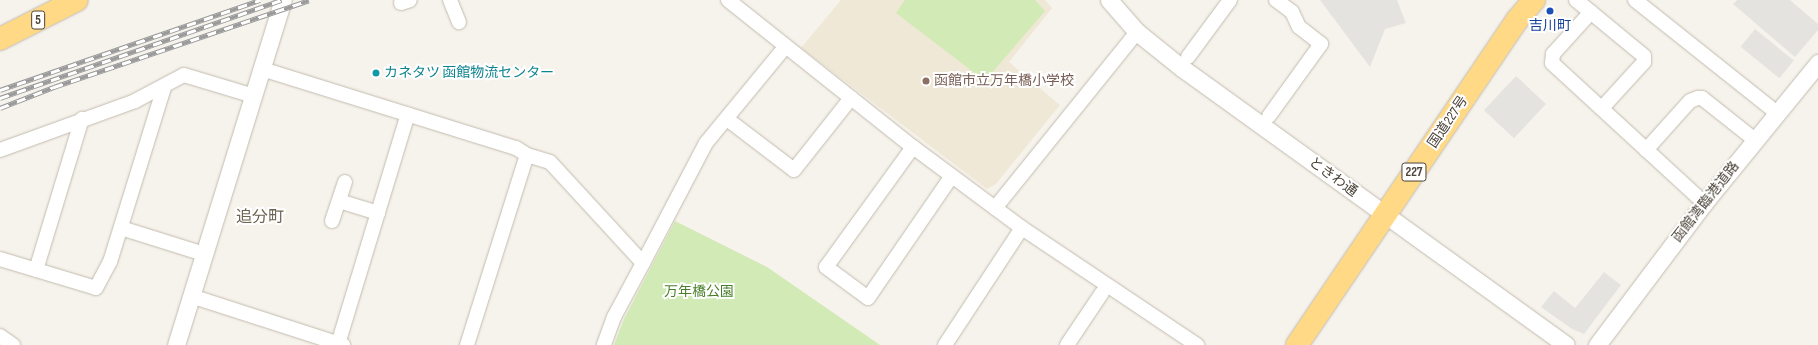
<!DOCTYPE html>
<meta charset="utf-8">
<style>
body{margin:0}
#map{position:relative;width:1818px;height:345px;overflow:hidden;background:#f6f3ec;font-family:"Sofia Sans Condensed","Noto Sans JP",sans-serif}
div>[style]{position:absolute}
.education>*{inset:0;background:#efe8d6}
.green>*{inset:0;background:#d2eab5}
.parking>*{inset:0;background:#e5e3e0;transform-origin:0 0}
.roads{filter:drop-shadow(0 0 1px #c2bbae) drop-shadow(0 0 1px #c2bbae)}
.minor>*{height:14px;margin:-7px;padding:0 7px;transform-origin:7px;border-radius:7px;background:#fff}
.tertiary>*{height:17px;margin:-8.5px;padding:0 8.5px;transform-origin:8.5px;border-radius:8.5px;background:#fff}
.trunk>*{height:22px;margin:-11px;padding:0 11px;transform-origin:11px;border-radius:11px;background:#ffd985}
.rail>*{height:4.5px;margin-top:-2.25px;transform-origin:0;background:repeating-linear-gradient(90deg,#fff 0 9px,#9a9a9a 0 18px);box-sizing:border-box;border-block:1px solid #9a9a9a}
.dots>*{width:11px;height:11px;translate:-50% -50%;box-sizing:border-box;border:2px solid #fff;border-radius:50%}
span{translate:-50% -50%;white-space:nowrap;text-align:center;line-height:1.15;-webkit-text-stroke:4px #fff;paint-order:stroke}
.shield-label span{padding:1px 3px;background:#fff;border:1px solid;border-radius:3px;-webkit-text-stroke-width:0}
.shield-label{font-size:13px;color:#4b4439;font-weight:700}
.transit-label{font-size:14px;color:#164399}
.culture-label{font-size:14px;color:#0d838f}
.left{translate:0 -50%;text-align:left}
.education-label{font-size:14px;color:#785e54}
.street-label{font-size:14px;color:#4b4439}
.park-label{font-size:14px;color:#4a7f2a}
.quarter-label{font-size:16px;color:#6e6250}
</style>
<div id="map">
<div class="education">
<div style="clip-path:polygon(841px 0,1045px 0,1052px 8px,1009px 62px,1060px 105px,996px 184px,987px 189px,801px 48px)"></div>
</div>
<div class="green">
<div style="clip-path:polygon(905px 0,1035px 0,1045px 11px,985px 81px,896px 13px)"></div>
<div style="clip-path:polygon(675px 221px,767px 267px,880px 345px,614px 345px,624px 319px)"></div>
</div>
<div class="parking">
<div style="clip-path:polygon(1320px 0,1397px 0,1406px 23px,1385px 29px,1370px 67px)"></div>
<div style="clip-path:polygon(1737px 0,1790px 0,1818px 24px,1818px 30px,1795px 57px,1733px 4px)"></div>
<div style="left:1755px;top:29px;width:50px;height:23px;rotate:39deg"></div>
<div style="left:1516px;top:76px;width:41px;height:47px;rotate:43deg"></div>
<div style="clip-path:polygon(1604px 272px,1621px 285px,1584px 334px,1572px 329px,1541px 307px,1554px 291px,1575px 308px)"></div>
</div>
<div class="roads">
<div class="minor">
<div style="left:450px;top:0;width:24px;rotate:68deg"></div>
<div style="left:728px;top:0;width:236px;rotate:38.5deg"></div>
<div style="left:913px;top:147px;width:136px;rotate:36.6deg"></div>
<div style="left:1022px;top:228px;width:211px;rotate:33.8deg"></div>
<div style="left:1576px;top:0;width:88px;rotate:39.5deg"></div>
<div style="left:1644px;top:56px;width:6px;rotate:90deg"></div>
<div style="left:1644px;top:62px;width:62px;rotate:132.4deg"></div>
<div style="left:1635px;top:0;width:181px;rotate:38.5deg"></div>
<div style="left:401px;top:3px;width:9px;rotate:-18deg"></div>
<div style="left:1591px;top:12px;width:57px;rotate:132.1deg"></div>
<div style="left:1553px;top:54px;width:9px;rotate:96deg"></div>
<div style="left:1552px;top:63px;width:207px;rotate:42.6deg"></div>
<div style="left:1188px;top:57px;width:71px;rotate:-53.6deg"></div>
<div style="left:262px;top:69px;width:266px;rotate:17.3deg"></div>
<div style="left:516px;top:148px;width:13px;rotate:32deg"></div>
<div style="left:527px;top:155px;width:24px;rotate:17deg"></div>
<div style="left:550px;top:162px;width:137px;rotate:47.4deg"></div>
<div style="left:643px;top:263px;width:61px;rotate:118.2deg"></div>
<div style="left:614px;top:317px;width:30px;rotate:110deg"></div>
<div style="left:1269px;top:116px;width:89px;rotate:-54.2deg"></div>
<div style="left:1321px;top:44px;width:28px;rotate:-142deg"></div>
<div style="left:1299px;top:27px;width:17px;rotate:-115deg"></div>
<div style="left:1292px;top:12px;width:20px;rotate:-143deg"></div>
<div style="left:727px;top:119px;width:84px;rotate:37.3deg"></div>
<div style="left:794px;top:170px;width:92px;rotate:-51.6deg"></div>
<div style="left:913px;top:147px;width:148px;rotate:125.9deg"></div>
<div style="left:826px;top:267px;width:52px;rotate:36.4deg"></div>
<div style="left:868px;top:298px;width:148px;rotate:-55.5deg"></div>
<div style="left:0;top:150px;width:144px;rotate:-19.9deg"></div>
<div style="left:135px;top:101px;width:55px;rotate:-28deg"></div>
<div style="left:184px;top:75px;width:73px;rotate:16.7deg"></div>
<div style="left:1646px;top:150px;width:66px;rotate:-48.1deg"></div>
<div style="left:1690px;top:101px;width:9px;rotate:-21deg"></div>
<div style="left:1698px;top:98px;width:4px"></div>
<div style="left:1702px;top:98px;width:68px;rotate:38.4deg"></div>
<div style="left:339px;top:201px;width:41px;rotate:17.1deg"></div>
<div style="left:995px;top:208px;width:226px;rotate:-51.1deg"></div>
<div style="left:332px;top:221px;width:41px;rotate:-71.6deg"></div>
<div style="left:121px;top:228px;width:87px;rotate:17.4deg"></div>
<div style="left:0;top:259px;width:100px;rotate:16.8deg"></div>
<div style="left:96px;top:288px;width:30px;rotate:-62deg"></div>
<div style="left:110px;top:262px;width:182px;rotate:-72.8deg"></div>
<div style="left:643px;top:263px;width:136px;rotate:-62.3deg"></div>
<div style="left:706px;top:143px;width:124px;rotate:-50.5deg"></div>
<div style="left:36px;top:270px;width:158px;rotate:-73.1deg"></div>
<div style="left:191px;top:296px;width:160px;rotate:17.9deg"></div>
<div style="left:0;top:336px;width:16px;rotate:35deg"></div>
<div style="left:338px;top:344px;width:240px;rotate:-73.1deg"></div>
<div style="left:467px;top:345px;width:199px;rotate:-72.5deg"></div>
<div style="left:945px;top:345px;width:140px;rotate:-56.7deg"></div>
<div style="left:1067px;top:345px;width:63px;rotate:-56.1deg"></div>
</div>
<div class="tertiary">
<div style="left:1109px;top:0;width:43px;rotate:48.8deg"></div>
<div style="left:1137px;top:32px;width:58px;rotate:38.7deg"></div>
<div style="left:1182px;top:68px;width:473px;rotate:35.8deg"></div>
<div style="left:176px;top:345px;width:361px;rotate:-72.8deg"></div>
<div style="left:1597px;top:345px;width:178px;rotate:-53deg"></div>
<div style="left:1704px;top:203px;width:181px;rotate:-50.8deg"></div>
</div>
<div class="trunk">
<div style="left:0;top:39px;width:86px;rotate:-26.9deg"></div>
<div style="left:1297px;top:345px;width:394px;rotate:-55.9deg"></div>
<div style="left:1518px;top:19px;width:25px;rotate:-50deg"></div>
</div>
</div>
<div class="rail">
<div style="left:0;top:90px;width:275px;rotate:-19.1deg"></div>
<div style="left:0;top:98px;width:298px;rotate:-19.2deg"></div>
<div style="left:0;top:108px;width:58px;rotate:-21.3deg"></div>
<div style="left:54px;top:87px;width:269px;rotate:-18.8deg"></div>
</div>
<div class="dots">
<div style="left:1550px;top:11px;background:#1a4fb4"></div>
<div style="left:376px;top:73px;background:#0f9aa8"></div>
<div style="left:926px;top:81px;background:#8d6e63"></div>
</div>
<div class="shield-label">
<span style="left:38px;top:20px">5</span>
<span style="left:1414px;top:172px">227</span>
</div>
<div class="transit-label">
<span style="left:1550px;top:26px">吉川町</span>
</div>
<div class="culture-label">
<span class="left" style="left:384px;top:73px">カネタツ 函館物流センター</span>
</div>
<div class="education-label">
<span class="left" style="left:934px;top:81px">函館市立万年橋小学校</span>
</div>
<div class="street-label">
<span style="left:1448px;top:122px;rotate:-56deg">国道227号</span>
<span style="left:1333px;top:177px;rotate:36deg">ときわ通</span>
<span style="left:1706px;top:202px;rotate:-52deg">函館湾臨港道路</span>
</div>
<div class="park-label">
<span style="left:699px;top:292px">万年橋公園</span>
</div>
<div class="quarter-label">
<span style="left:260px;top:218px">追分町</span>
</div>
</div>
